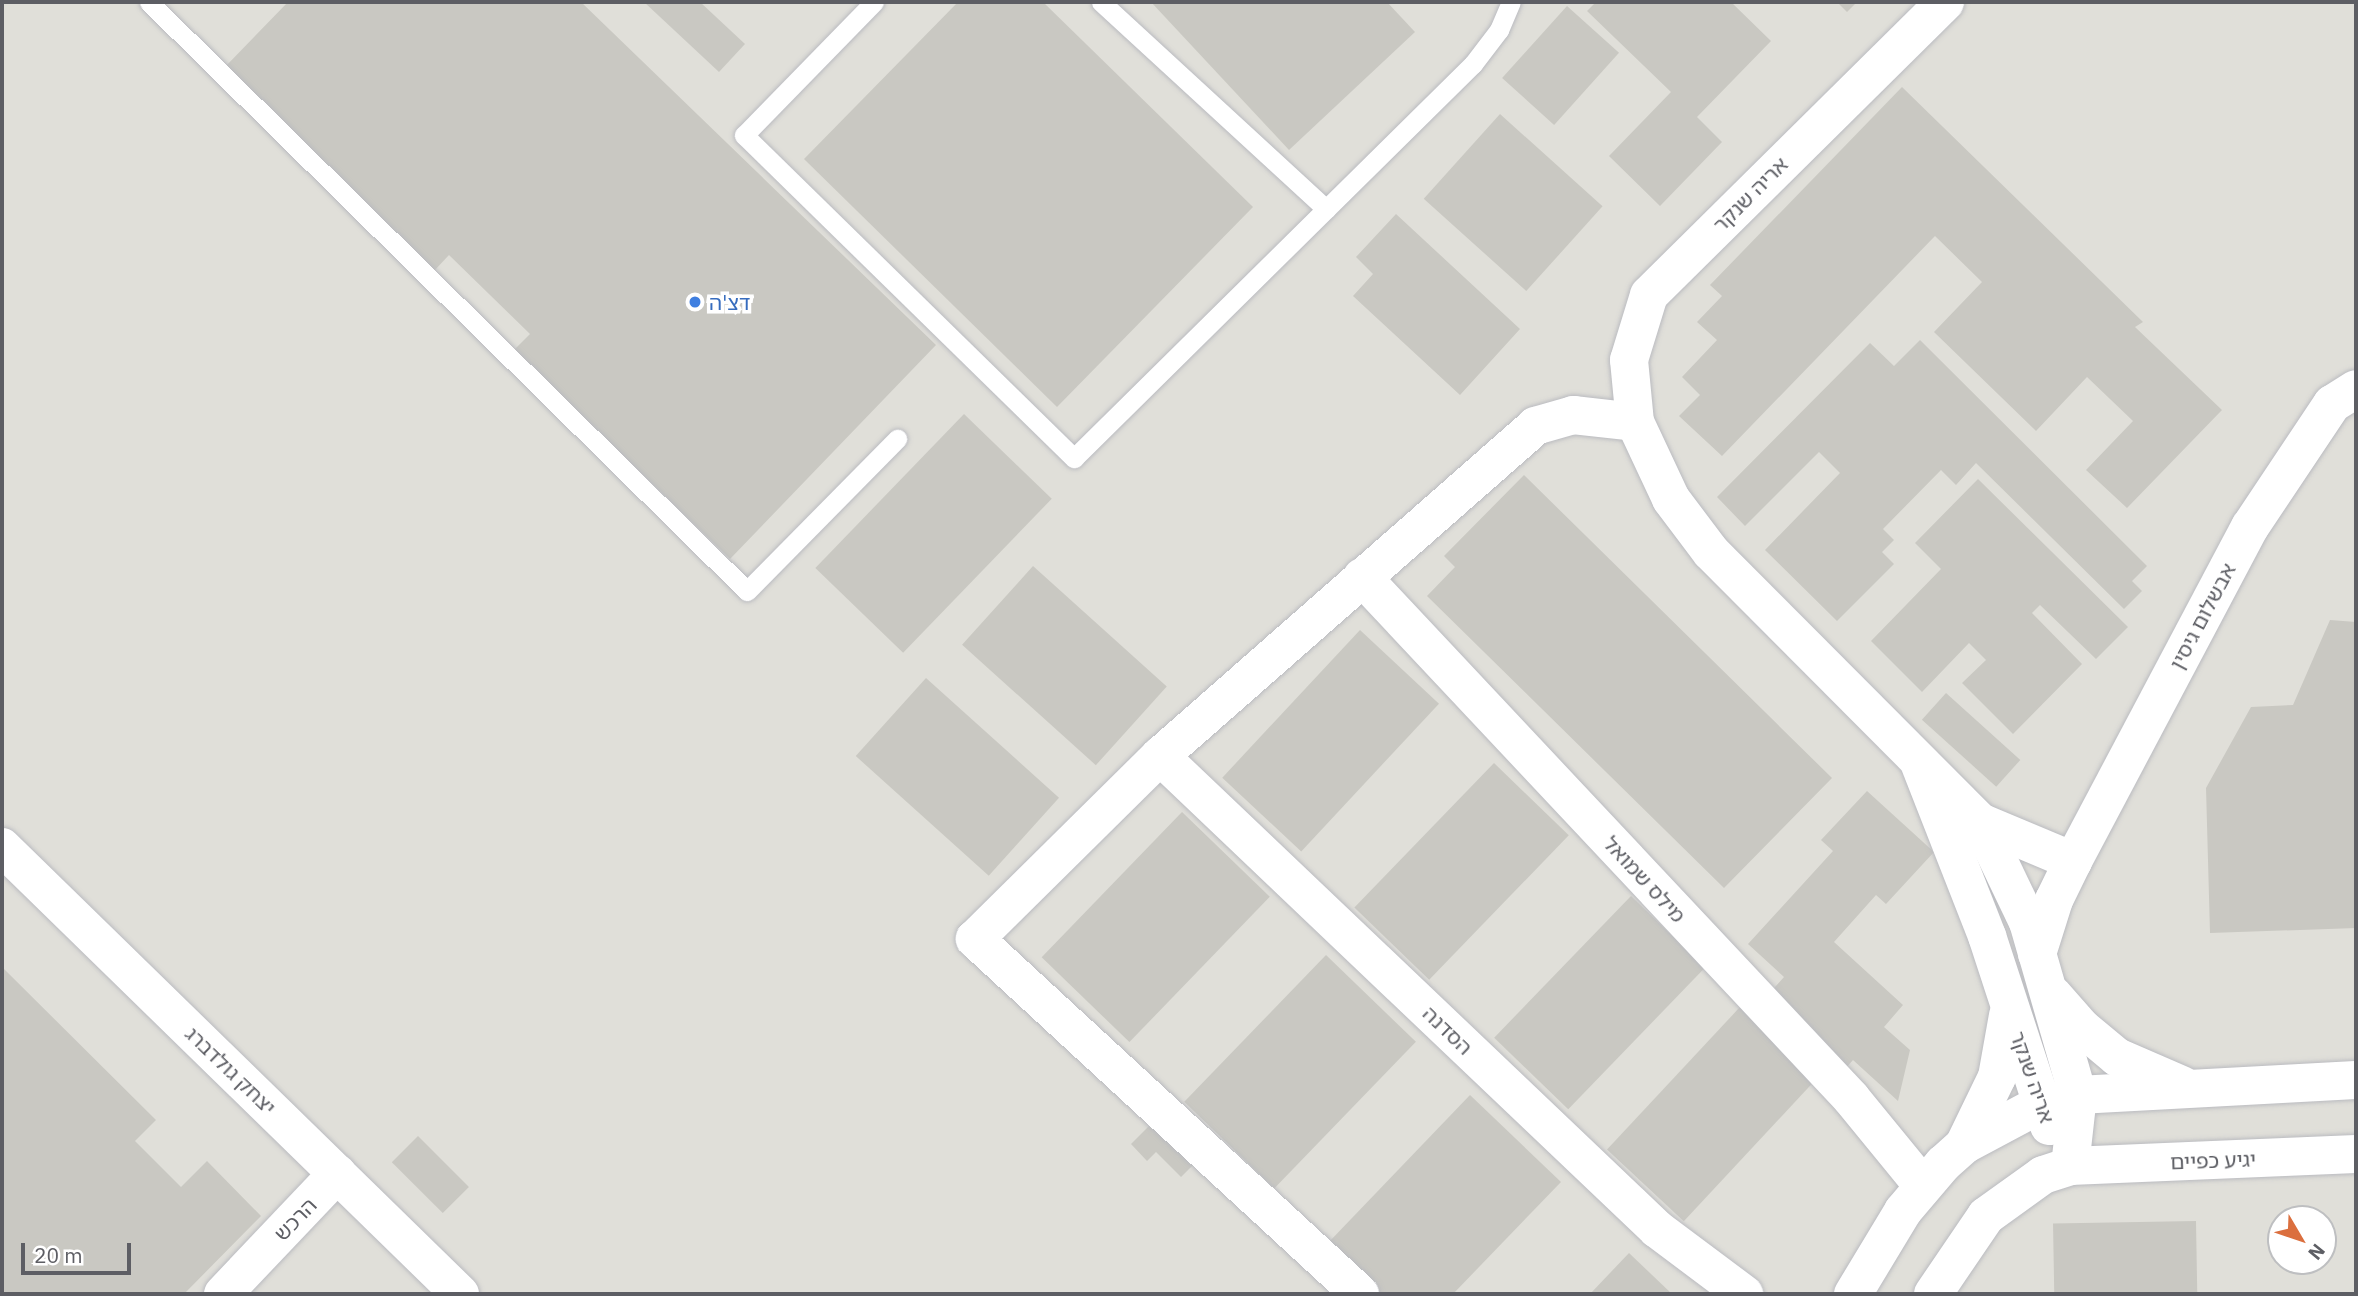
<!DOCTYPE html>
<meta charset="utf-8">
<style>
body{margin:0}
#map{position:relative;width:2358px;height:1296px;overflow:hidden;background:#eeeee5;font-family:"IBM Plex Sans","Noto Sans Hebrew",sans-serif}
div>[style]{position:absolute}
.industrial>*{inset:0;background:#e0dfd9}
.building>*{inset:0;background:#c9c8c2;transform-origin:0 0}
.roads{filter:drop-shadow(0 0 2px #babbc0) drop-shadow(0 0 2px #babbc0)}
.service>*{height:19px;margin:-9.5px;padding:0 9.5px;transform-origin:9.5px;border-radius:9.5px;background:#fff}
.minor>*{height:38px;margin:-19px;padding:0 19px;transform-origin:19px;border-radius:19px;background:#fff}
.tertiary>*{height:38px;margin:-19px;padding:0 19px;transform-origin:19px;border-radius:19px;background:#fff}
.dots>*{width:19px;height:19px;translate:-50% -50%;box-sizing:border-box;border:4px solid #fff;border-radius:50%}
span{translate:-50% -50%;white-space:nowrap;text-align:center;line-height:1.15;-webkit-text-stroke:7px #fff;paint-order:stroke}
.street-label{font-size:21px;color:#5d5e64}
.shop-label{font-size:21px;color:#366cbe}
.left{translate:0 -50%;text-align:left}
.frame{position:absolute;inset:0;border:4px solid #5d5e64;pointer-events:none}
.north{position:absolute;left:2267px;top:1205px;width:70px;height:70px;box-sizing:border-box;background:#fff;border:2px solid #bebfc1;border-radius:50%;rotate:129deg;font-size:19px;font-weight:700;line-height:28px;text-align:center;color:#5d5e64}
.north::after{content:'';display:block;margin:auto;width:24px;height:32px;background:#db6f3e;clip-path:polygon(50% 0,100% 100%,50% 72%,0 100%)}
.scale{position:absolute;left:21px;top:1243px;width:110px;height:32px;box-sizing:border-box;border:4px solid #5d5e64;border-top:0;padding-left:9px;font-size:21px;line-height:24px;white-space:nowrap;color:#5d5e64;-webkit-text-stroke:5px #fff;paint-order:stroke}
</style>
<div id="map">
<div class="industrial">
<div style="clip-path:polygon(evenodd,2px 2px,2356px 2px,2356px 1294px,2px 1294px,2px 2px,2281px 1219px,2323px 1219px,2323px 1261px,2281px 1261px,2281px 1219px)"></div>
</div>
<div class="building">
<div style="clip-path:polygon(288px 2px,581px 2px,936px 345px,730px 559px,514px 350px,530px 334px,449px 255px,434px 271px,224px 68px)"></div>
<div style="clip-path:polygon(644px 2px,700px 2px,745px 44px,719px 72px)"></div>
<div style="clip-path:polygon(958px 2px,1043px 2px,1253px 207px,1057px 407px,804px 159px)"></div>
<div style="clip-path:polygon(1151px 2px,1387px 2px,1415px 32px,1289px 150px)"></div>
<div style="clip-path:polygon(1596px 2px,1731px 2px,1771px 41px,1697px 117px,1722px 142px,1660px 206px,1609px 156px,1671px 92px,1587px 11px)"></div>
<div style="clip-path:polygon(1837px 2px,1857px 2px,1847px 12px)"></div>
<div style="left:1567px;top:6px;width:70px;height:97px;rotate:42deg"></div>
<div style="clip-path:polygon(1902px 87px,2143px 322px,2135px 327px,2222px 410px,2127px 508px,2086px 470px,2133px 421px,2087px 377px,2036px 431px,1934px 332px,1982px 282px,1935px 236px,1722px 456px,1679px 416px,1700px 395px,1682px 377px,1717px 340px,1697px 322px,1722px 296px,1710px 285px)"></div>
<div style="left:1500px;top:114px;width:138px;height:114px;rotate:42deg"></div>
<div style="clip-path:polygon(1396px 214px,1520px 329px,1460px 395px,1353px 296px,1373px 274px,1356px 257px)"></div>
<div style="clip-path:polygon(1920px 340px,2147px 566px,2132px 581px,2142px 591px,2124px 609px,1976px 463px,1956px 485px,1941px 470px,1883px 529px,1894px 540px,1882px 552px,1894px 564px,1837px 621px,1765px 550px,1840px 473px,1819px 452px,1745px 526px,1717px 497px,1870px 343px,1894px 366px)"></div>
<div style="left:964px;top:414px;width:122px;height:214px;rotate:44deg"></div>
<div style="clip-path:polygon(1524px 475px,1832px 778px,1724px 888px,1427px 596px,1455px 567px,1444px 556px)"></div>
<div style="clip-path:polygon(1978px 479px,2128px 627px,2096px 659px,2040px 605px,2032px 613px,2082px 664px,2013px 734px,1962px 683px,1986px 660px,1969px 643px,1922px 692px,1871px 641px,1941px 569px,1915px 543px)"></div>
<div style="left:1033px;top:566px;width:180px;height:106px;rotate:42deg"></div>
<div style="clip-path:polygon(2330px 620px,2356px 622px,2356px 928px,2210px 933px,2206px 788px,2251px 707px,2293px 705px)"></div>
<div style="left:1360px;top:630px;width:108px;height:202px;rotate:43deg"></div>
<div style="left:926px;top:678px;width:179px;height:105px;rotate:42deg"></div>
<div style="left:1946px;top:693px;width:100px;height:36px;rotate:42deg"></div>
<div style="left:1494px;top:763px;width:104px;height:201px;rotate:44deg"></div>
<div style="clip-path:polygon(1867px 791px,1934px 852px,1886px 904px,1876px 895px,1834px 942px,1903px 1005px,1884px 1027px,1910px 1050px,1898px 1101px,1853px 1060px,1845px 1069px,1766px 997px,1784px 977px,1748px 944px,1833px 851px,1821px 840px)"></div>
<div style="left:1182px;top:812px;width:122px;height:202px;rotate:44deg"></div>
<div style="left:1631px;top:896px;width:103px;height:197px;rotate:44deg"></div>
<div style="left:1326px;top:955px;width:125px;height:204px;rotate:44deg"></div>
<div style="clip-path:polygon(2px 967px,156px 1120px,135px 1141px,181px 1187px,207px 1161px,261px 1216px,184px 1294px,2px 1294px)"></div>
<div style="left:1740px;top:1007px;width:105px;height:195px;rotate:43deg"></div>
<div style="clip-path:polygon(1470px 1095px,1561px 1182px,1453px 1294px,1381px 1294px,1328px 1243px)"></div>
<div style="clip-path:polygon(1153px 1122px,1195px 1163px,1181px 1177px,1156px 1152px,1147px 1161px,1131px 1144px)"></div>
<div style="left:418px;top:1136px;width:72px;height:37px;rotate:45deg"></div>
<div style="left:2196px;top:1221px;width:73px;height:143px;rotate:89deg"></div>
<div style="clip-path:polygon(1629px 1253px,1672px 1294px,1590px 1294px)"></div>
</div>
<div class="roads">
<div class="service">
<div style="left:149px;top:2px;width:839px;rotate:44.57deg"></div>
<div style="left:747px;top:591px;width:214px;rotate:-45.4deg"></div>
<div style="left:874px;top:2px;width:186px;rotate:134.3deg"></div>
<div style="left:744px;top:135px;width:462px;rotate:44.4deg"></div>
<div style="left:1074px;top:458px;width:561px;rotate:-44.64deg"></div>
<div style="left:1473px;top:64px;width:43px;rotate:-52.6deg"></div>
<div style="left:1499px;top:30px;width:30px;rotate:-67deg"></div>
<div style="left:1101px;top:2px;width:306px;rotate:42.6deg"></div>
</div>
<div class="minor">
<div style="left:1362px;top:577px;width:715px;rotate:46.81deg"></div>
<div style="left:1851px;top:1098px;width:114px;rotate:50.7deg"></div>
<div style="left:1160px;top:756px;width:686px;rotate:43.58deg"></div>
<div style="left:1657px;top:1229px;width:109px;rotate:36.8deg"></div>
<div style="left:1980px;top:822px;width:101px;rotate:22.8deg"></div>
<div style="left:2px;top:847px;width:640px;rotate:44.3deg"></div>
<div style="left:2037px;top:954px;width:57px;rotate:-72.5deg"></div>
<div style="left:2054px;top:900px;width:43px;rotate:-64deg"></div>
<div style="left:2073px;top:861px;width:378px;rotate:-62.1deg"></div>
<div style="left:2250px;top:527px;width:148px;rotate:-56.3deg"></div>
<div style="left:2332px;top:404px;width:28px;rotate:-32deg"></div>
<div style="left:223px;top:1294px;width:166px;rotate:-46.5deg"></div>
<div style="left:1360px;top:1294px;width:524px;rotate:-137.32deg"></div>
<div style="left:975px;top:939px;width:260px;rotate:-44.7deg"></div>
<div style="left:1160px;top:756px;width:500px;rotate:-41.3deg"></div>
<div style="left:1535px;top:426px;width:40px;rotate:-16deg"></div>
<div style="left:1573px;top:415px;width:62px;rotate:6.4deg"></div>
</div>
<div class="tertiary">
<div style="left:1945px;top:2px;width:416px;rotate:135.3deg"></div>
<div style="left:1649px;top:295px;width:68px;rotate:107.1deg"></div>
<div style="left:1629px;top:360px;width:62px;rotate:84.5deg"></div>
<div style="left:1635px;top:422px;width:85px;rotate:64.9deg"></div>
<div style="left:1671px;top:499px;width:66px;rotate:53deg"></div>
<div style="left:1711px;top:552px;width:381px;rotate:45.1deg"></div>
<div style="left:1980px;top:822px;width:111px;rotate:64.4deg"></div>
<div style="left:2028px;top:922px;width:180px;rotate:73.9deg"></div>
<div style="left:2078px;top:1095px;width:71px;rotate:96.4deg"></div>
<div style="left:1920px;top:765px;width:184px;rotate:68.6deg"></div>
<div style="left:1987px;top:936px;width:200px;rotate:71.9deg"></div>
<div style="left:2053px;top:995px;width:43px;rotate:48.8deg"></div>
<div style="left:2081px;top:1027px;width:47px;rotate:39.8deg"></div>
<div style="left:2117px;top:1057px;width:71px;rotate:23.3deg"></div>
<div style="left:1964px;top:1145px;width:76px;rotate:-64.1deg"></div>
<div style="left:1997px;top:1077px;width:63px;rotate:-79.9deg"></div>
<div style="left:1853px;top:1294px;width:97px;rotate:-58.9deg"></div>
<div style="left:1903px;top:1211px;width:62px;rotate:-49.6deg"></div>
<div style="left:1943px;top:1164px;width:28px;rotate:-42deg"></div>
<div style="left:1964px;top:1145px;width:85px;rotate:-28.1deg"></div>
<div style="left:2039px;top:1105px;width:40px;rotate:-14.4deg"></div>
<div style="left:2078px;top:1095px;width:278px;rotate:-3.1deg"></div>
<div style="left:1933px;top:1294px;width:94px;rotate:-55.8deg"></div>
<div style="left:1986px;top:1216px;width:70px;rotate:-35.7deg"></div>
<div style="left:2043px;top:1175px;width:28px;rotate:-18deg"></div>
<div style="left:2070px;top:1166px;width:286px;rotate:-2.4deg"></div>
</div>
</div>
<div class="dots">
<div style="left:695px;top:302px;background:#3f7fe0"></div>
</div>
<div class="street-label">
<span style="left:1750px;top:194px;rotate:-45deg">אריה שנקר</span>
<span style="left:2202px;top:616px;rotate:-62deg">אבשלום גיסין</span>
<span style="left:1645px;top:879px;rotate:47deg">מילס שמואל</span>
<span style="left:1448px;top:1030px;rotate:44deg">הסדנה</span>
<span style="left:231px;top:1070px;rotate:44deg">יצחק גולדברג</span>
<span style="left:2033px;top:1077px;rotate:71deg">אריה שנקר</span>
<span style="left:2213px;top:1160px;rotate:-2deg">יגיע כפיים</span>
<span style="left:295px;top:1219px;rotate:-46deg">הרכש</span>
</div>
<div class="shop-label">
<span class="left" style="left:709px;top:302px">דצ'ה</span>
</div>
<div class="frame"></div>
<div class="north">N</div>
<div class="scale">20 m</div>
</div>
